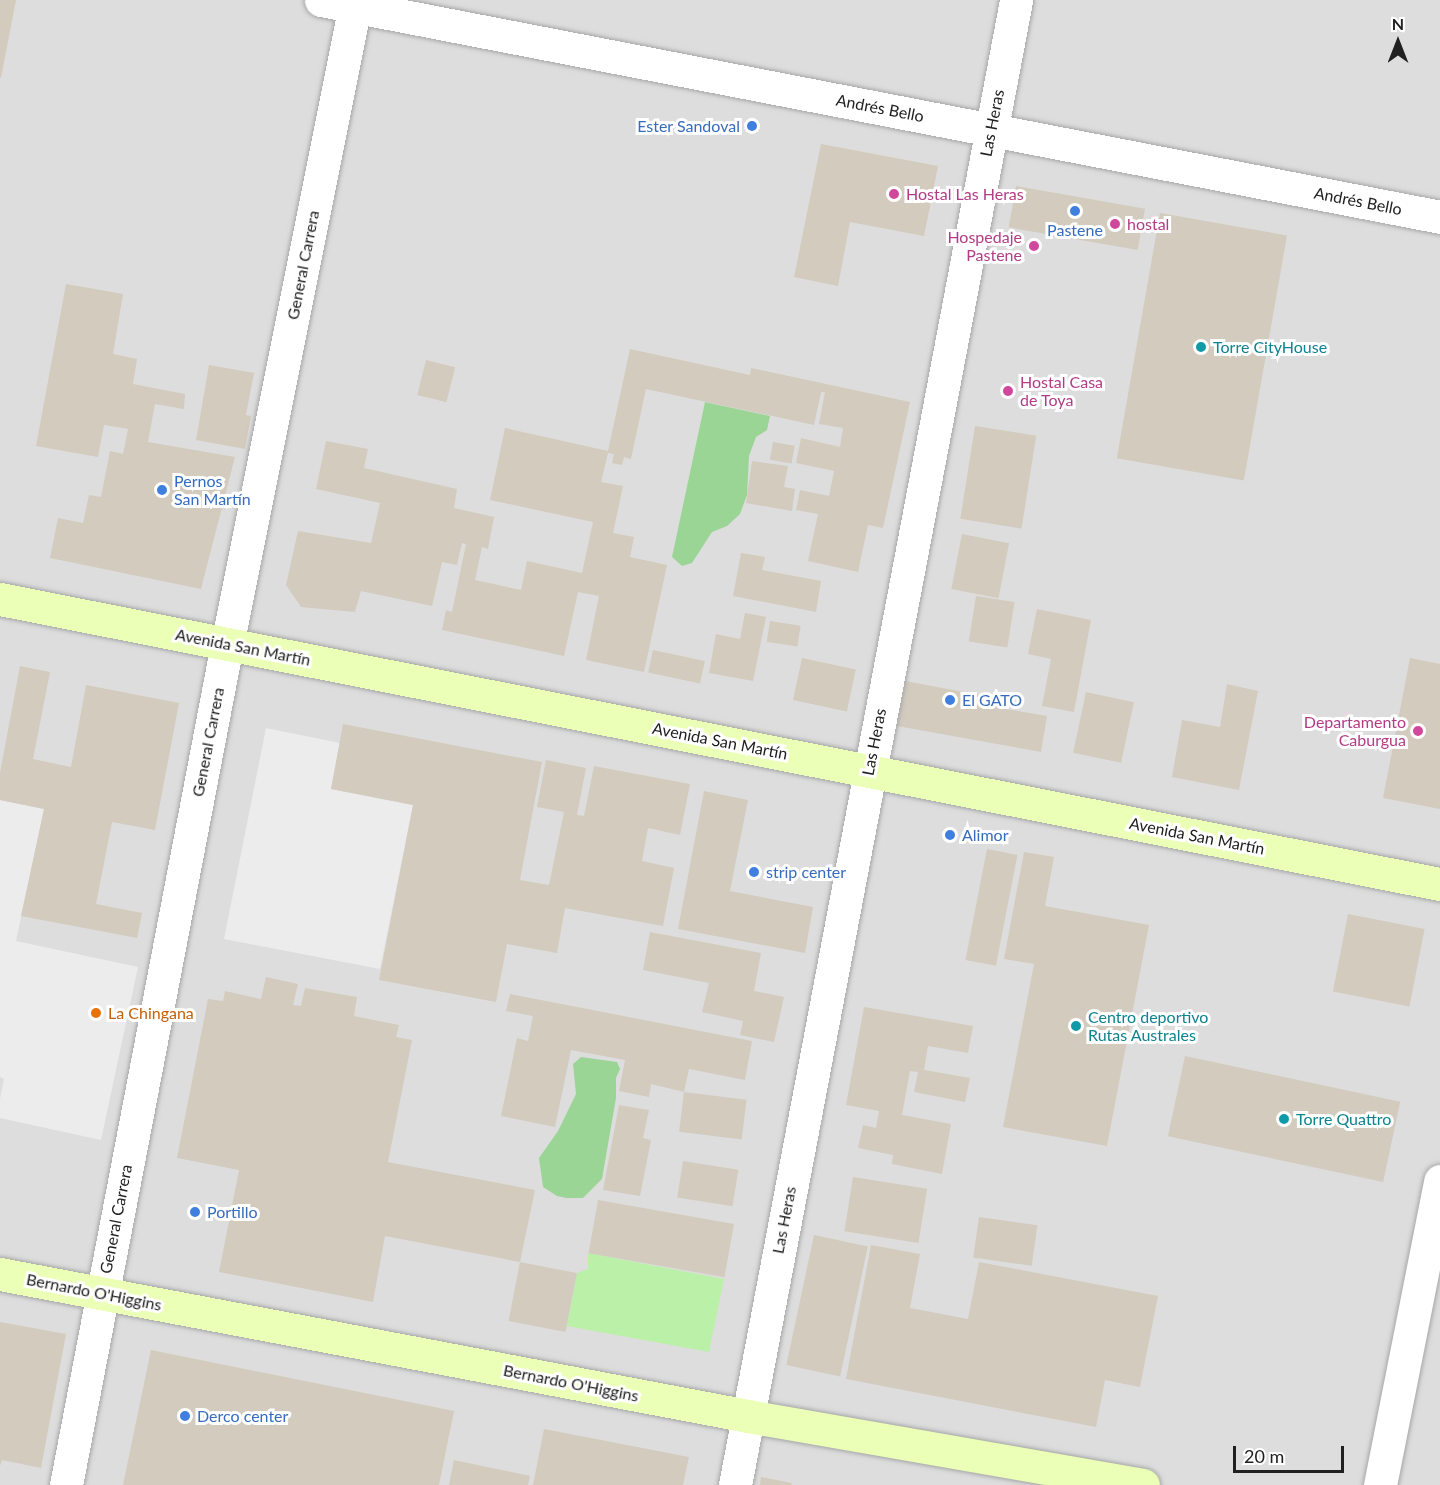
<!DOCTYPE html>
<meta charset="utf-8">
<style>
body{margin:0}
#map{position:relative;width:1440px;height:1485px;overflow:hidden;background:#f1f0e5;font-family:Lato,sans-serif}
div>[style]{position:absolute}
.residential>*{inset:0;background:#dedddd;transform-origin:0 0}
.grass>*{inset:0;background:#baf0a7}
.forest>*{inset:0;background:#9ad596}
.parking>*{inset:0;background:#ececec}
.building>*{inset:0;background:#d2cbbe;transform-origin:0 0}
.roads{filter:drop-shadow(0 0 2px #a7a7a7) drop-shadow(0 0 2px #a7a7a7)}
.minor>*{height:33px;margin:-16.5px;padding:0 16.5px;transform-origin:16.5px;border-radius:16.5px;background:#fff}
.tertiary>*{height:33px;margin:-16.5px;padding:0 16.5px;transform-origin:16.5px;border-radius:16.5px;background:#fff}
.secondary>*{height:33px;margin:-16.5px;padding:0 16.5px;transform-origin:16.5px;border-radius:16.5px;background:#ebffb6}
.dots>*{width:16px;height:16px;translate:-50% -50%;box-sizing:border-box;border:3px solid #fff;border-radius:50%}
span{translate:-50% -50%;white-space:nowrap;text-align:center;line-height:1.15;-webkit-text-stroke:6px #fff;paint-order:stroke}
.street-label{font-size:16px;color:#202020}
.shop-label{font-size:16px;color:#366cbe}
.right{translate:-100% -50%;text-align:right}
.left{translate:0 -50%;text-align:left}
.hotel-label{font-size:16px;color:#b23c85}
.culture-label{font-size:16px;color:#0d838f}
.food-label{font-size:16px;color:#c56008}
.north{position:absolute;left:1368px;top:12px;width:60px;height:60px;-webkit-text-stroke:4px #fff;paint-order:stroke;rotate:0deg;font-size:16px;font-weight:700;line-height:24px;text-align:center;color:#202020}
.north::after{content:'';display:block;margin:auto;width:21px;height:27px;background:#202020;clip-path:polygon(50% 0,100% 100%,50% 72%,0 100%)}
.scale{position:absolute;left:1233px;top:1446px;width:111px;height:27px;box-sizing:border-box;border:3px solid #202020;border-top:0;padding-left:8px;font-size:18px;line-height:21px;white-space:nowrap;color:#202020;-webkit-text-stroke:4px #fff;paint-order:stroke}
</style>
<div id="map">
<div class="residential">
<div style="left:0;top:0;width:1440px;height:1485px"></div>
</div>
<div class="grass">
<div style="clip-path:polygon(588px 1253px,724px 1279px,709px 1352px,567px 1326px,577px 1273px,588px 1269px)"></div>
</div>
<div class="forest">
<div style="clip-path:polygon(705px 402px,770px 416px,767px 430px,756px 437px,749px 456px,747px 495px,740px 514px,727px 526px,712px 532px,692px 563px,682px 566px,672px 557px)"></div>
<div style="clip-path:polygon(581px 1057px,617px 1062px,620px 1069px,616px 1078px,616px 1098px,602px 1179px,583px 1198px,566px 1198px,557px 1196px,543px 1187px,539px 1158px,558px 1131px,576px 1094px,573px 1064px)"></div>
</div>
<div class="parking">
<div style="clip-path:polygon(266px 728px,340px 743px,331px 789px,413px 805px,380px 969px,224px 939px)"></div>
<div style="clip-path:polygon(0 800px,44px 809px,16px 941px,138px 967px,101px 1140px,0 1118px,0 1099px,4px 1079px,0 1077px)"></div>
</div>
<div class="building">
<div style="clip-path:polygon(0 0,16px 0,1px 78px,0 77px)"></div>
<div style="clip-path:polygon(821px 144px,938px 166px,924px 236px,850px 222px,838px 286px,794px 277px)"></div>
<div style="left:1016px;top:186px;width:131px;height:42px;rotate:10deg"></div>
<div style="left:1160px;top:213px;width:129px;height:249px;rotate:10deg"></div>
<div style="clip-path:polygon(66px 284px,123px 294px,113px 354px,137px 359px,133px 384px,185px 394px,184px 409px,155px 404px,148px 442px,235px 457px,201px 589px,50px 558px,58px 518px,83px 523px,89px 495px,101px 497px,110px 451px,123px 454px,128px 429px,104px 425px,98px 457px,36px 446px)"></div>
<div style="clip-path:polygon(630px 349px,750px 375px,751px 368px,910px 402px,883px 528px,868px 525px,858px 572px,808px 561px,818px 514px,796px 510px,800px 490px,829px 496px,834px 471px,796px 463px,801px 438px,840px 447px,843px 428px,819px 424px,825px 392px,821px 392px,814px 425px,646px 389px,631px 459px,624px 457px,622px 465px,612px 463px,614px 454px,608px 453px,601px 482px,623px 486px,613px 533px,634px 537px,630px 557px,667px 565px,644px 672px,586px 660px,599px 596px,578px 592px,564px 656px,442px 630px,446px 610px,452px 612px,466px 544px,462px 543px,457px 565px,442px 562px,432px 606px,361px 591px,355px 612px,301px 607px,286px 585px,298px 531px,371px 543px,380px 503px,316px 489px,326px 441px,368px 449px,364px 468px,457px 489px,454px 508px,494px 517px,488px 549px,482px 547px,475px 580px,521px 590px,527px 561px,582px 573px,593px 522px,490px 500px,505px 428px,608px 451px)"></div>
<div style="left:426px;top:360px;width:30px;height:36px;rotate:14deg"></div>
<div style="clip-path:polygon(209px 365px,254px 373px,246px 415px,251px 416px,245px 449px,196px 440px)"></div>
<div style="left:975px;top:426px;width:62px;height:94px;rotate:9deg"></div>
<div style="left:773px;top:442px;width:22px;height:18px;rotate:10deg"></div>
<div style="clip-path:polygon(752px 461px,788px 466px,784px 487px,795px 489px,792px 511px,746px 503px)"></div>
<div style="left:962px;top:534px;width:48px;height:56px;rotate:11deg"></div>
<div style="clip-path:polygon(741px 553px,765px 557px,762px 570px,821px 581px,816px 612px,733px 596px)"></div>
<div style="left:976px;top:596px;width:39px;height:46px;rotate:9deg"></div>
<div style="clip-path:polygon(1037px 609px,1091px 620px,1074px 712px,1042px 706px,1051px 659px,1028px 654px)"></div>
<div style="clip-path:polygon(745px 613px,766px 617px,753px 681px,709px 673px,716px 634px,740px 639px)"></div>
<div style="left:770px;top:621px;width:31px;height:21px;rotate:9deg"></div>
<div style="left:653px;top:650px;width:53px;height:23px;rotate:12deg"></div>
<div style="left:802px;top:658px;width:55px;height:43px;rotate:12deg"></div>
<div style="clip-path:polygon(1410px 658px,1440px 664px,1440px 809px,1383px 798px)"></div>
<div style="clip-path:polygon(20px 666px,50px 672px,33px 759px,71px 767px,86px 685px,179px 703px,155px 830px,112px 822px,96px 904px,142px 913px,137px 938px,21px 916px,44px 809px,0 800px,0 773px)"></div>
<div style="clip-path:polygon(905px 681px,996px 698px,994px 707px,1047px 716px,1041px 752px,897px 726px)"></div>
<div style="clip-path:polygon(1227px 684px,1258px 691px,1239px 790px,1172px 777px,1182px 720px,1220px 727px)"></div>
<div style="left:1086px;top:692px;width:49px;height:62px;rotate:12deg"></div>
<div style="clip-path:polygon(343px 724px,542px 762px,520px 880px,549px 885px,564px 812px,537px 807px,546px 760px,586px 768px,577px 815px,584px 816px,594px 766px,690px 784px,680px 835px,648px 828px,642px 861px,674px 868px,663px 926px,565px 908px,557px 953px,507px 944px,496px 1002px,379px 980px,413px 805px,331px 789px)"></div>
<div style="clip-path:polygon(704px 791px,748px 800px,730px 891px,813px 907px,805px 953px,678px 929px)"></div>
<div style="left:987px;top:849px;width:31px;height:113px;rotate:11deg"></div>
<div style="clip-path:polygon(1024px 852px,1054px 857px,1045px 906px,1149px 925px,1107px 1146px,1003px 1127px,1034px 964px,1004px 959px)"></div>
<div style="left:1348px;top:914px;width:78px;height:79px;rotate:11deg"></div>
<div style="clip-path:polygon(650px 932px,761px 953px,754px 991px,784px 997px,774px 1042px,740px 1035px,743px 1021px,702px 1012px,709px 983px,643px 970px)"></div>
<div style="clip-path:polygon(266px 977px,298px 984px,293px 1005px,301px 1006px,305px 988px,357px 997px,354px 1016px,399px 1025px,396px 1037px,412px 1040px,388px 1162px,535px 1190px,520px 1262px,385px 1236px,373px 1302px,219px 1272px,239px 1170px,177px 1158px,208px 999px,223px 1001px,225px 991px,261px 999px)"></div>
<div style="clip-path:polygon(510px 994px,752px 1041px,745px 1080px,689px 1069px,684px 1092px,651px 1084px,649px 1097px,619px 1091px,625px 1060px,571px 1050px,555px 1127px,501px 1116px,517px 1038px,528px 1041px,533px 1016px,506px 1011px)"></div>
<div style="clip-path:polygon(864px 1007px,973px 1026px,968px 1053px,928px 1046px,924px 1070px,970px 1078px,965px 1102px,914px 1092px,918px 1072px,910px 1071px,902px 1115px,951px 1124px,942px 1174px,892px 1164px,893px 1155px,858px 1148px,863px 1125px,876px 1128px,879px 1111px,846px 1105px)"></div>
<div style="left:1185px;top:1056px;width:220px;height:82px;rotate:12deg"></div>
<div style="left:684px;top:1092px;width:63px;height:40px;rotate:7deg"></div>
<div style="clip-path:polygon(619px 1105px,649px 1110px,643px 1138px,651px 1140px,640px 1196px,603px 1190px)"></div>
<div style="left:683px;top:1161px;width:56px;height:37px;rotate:9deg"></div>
<div style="left:853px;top:1177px;width:75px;height:55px;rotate:9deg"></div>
<div style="left:598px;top:1200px;width:138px;height:54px;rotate:10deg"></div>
<div style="left:979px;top:1217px;width:59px;height:41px;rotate:8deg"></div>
<div style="left:814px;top:1235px;width:55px;height:133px;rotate:12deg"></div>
<div style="clip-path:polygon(871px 1245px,920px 1254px,910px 1308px,968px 1319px,979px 1262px,1158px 1296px,1140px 1387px,1105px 1380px,1096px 1427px,846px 1379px)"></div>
<div style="left:520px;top:1262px;width:58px;height:60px;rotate:11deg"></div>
<div style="clip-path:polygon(0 1322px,66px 1334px,41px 1468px,2px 1460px,0 1466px)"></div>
<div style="clip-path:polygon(151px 1350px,454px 1411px,439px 1485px,123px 1485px)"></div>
<div style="clip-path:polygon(544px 1429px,689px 1457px,683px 1485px,533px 1485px)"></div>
<div style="clip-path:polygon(454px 1460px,530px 1476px,528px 1485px,449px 1485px)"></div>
<div style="clip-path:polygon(761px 1477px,792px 1483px,791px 1485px,760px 1485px)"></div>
</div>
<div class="roads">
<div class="minor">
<div style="left:321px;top:0;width:1140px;rotate:10.97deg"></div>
<div style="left:735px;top:1485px;width:1511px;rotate:-79.28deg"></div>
<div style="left:1380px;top:1485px;width:310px;rotate:-78.8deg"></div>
</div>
<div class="tertiary">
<div style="left:66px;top:1485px;width:835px;rotate:-79.16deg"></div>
<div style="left:223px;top:665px;width:678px;rotate:-78.69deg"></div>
</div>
<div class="secondary">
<div style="left:0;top:599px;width:1468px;rotate:11.2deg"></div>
<div style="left:0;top:1274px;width:761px;rotate:10.75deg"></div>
<div style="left:748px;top:1416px;width:401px;rotate:9.9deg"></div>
</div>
</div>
<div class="dots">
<div style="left:752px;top:126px;background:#3f7fe0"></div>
<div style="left:894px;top:194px;background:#d1479c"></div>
<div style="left:1075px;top:211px;background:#3f7fe0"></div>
<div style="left:1115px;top:224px;background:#d1479c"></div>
<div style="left:1034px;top:246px;background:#d1479c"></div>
<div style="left:1201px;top:347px;background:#0f9aa8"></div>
<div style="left:1008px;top:391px;background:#d1479c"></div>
<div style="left:162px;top:490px;background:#3f7fe0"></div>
<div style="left:950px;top:700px;background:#3f7fe0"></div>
<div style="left:1418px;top:731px;background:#d1479c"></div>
<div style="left:950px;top:835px;background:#3f7fe0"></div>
<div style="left:754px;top:872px;background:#3f7fe0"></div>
<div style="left:96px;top:1013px;background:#e8710a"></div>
<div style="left:1076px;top:1026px;background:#0f9aa8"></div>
<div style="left:1284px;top:1119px;background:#0f9aa8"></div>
<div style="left:195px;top:1212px;background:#3f7fe0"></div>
<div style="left:185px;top:1416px;background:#3f7fe0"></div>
</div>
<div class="street-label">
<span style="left:880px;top:108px;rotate:11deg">Andrés Bello</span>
<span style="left:992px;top:123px;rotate:-79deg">Las Heras</span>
<span style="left:1358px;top:201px;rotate:11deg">Andrés Bello</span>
<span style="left:303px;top:265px;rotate:-79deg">General Carrera</span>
<span style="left:243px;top:647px;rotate:11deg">Avenida San Martín</span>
<span style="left:720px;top:741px;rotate:11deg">Avenida San Martín</span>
<span style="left:208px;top:742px;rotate:-79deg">General Carrera</span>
<span style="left:874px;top:742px;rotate:-79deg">Las Heras</span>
<span style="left:1197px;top:836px;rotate:11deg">Avenida San Martín</span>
<span style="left:116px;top:1219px;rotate:-79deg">General Carrera</span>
<span style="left:784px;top:1220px;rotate:-79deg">Las Heras</span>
<span style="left:94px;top:1292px;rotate:11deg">Bernardo O'Higgins</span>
<span style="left:571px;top:1383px;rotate:11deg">Bernardo O'Higgins</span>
</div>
<div class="shop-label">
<span class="right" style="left:740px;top:126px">Ester Sandoval</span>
<span style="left:1075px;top:230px">Pastene</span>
<span class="left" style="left:174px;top:490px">Pernos<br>San Martín</span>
<span class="left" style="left:962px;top:700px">El GATO</span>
<span class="left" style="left:962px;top:835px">Alimor</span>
<span class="left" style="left:766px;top:872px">strip center</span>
<span class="left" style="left:207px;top:1212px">Portillo</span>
<span class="left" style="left:197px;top:1416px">Derco center</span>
</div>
<div class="hotel-label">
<span class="left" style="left:906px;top:194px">Hostal Las Heras</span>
<span class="left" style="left:1127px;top:224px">hostal</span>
<span class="right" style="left:1022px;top:246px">Hospedaje<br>Pastene</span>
<span class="left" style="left:1020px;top:391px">Hostal Casa<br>de Toya</span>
<span class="right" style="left:1406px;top:731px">Departamento<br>Caburgua</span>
</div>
<div class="culture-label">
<span class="left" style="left:1213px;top:347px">Torre CityHouse</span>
<span class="left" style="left:1088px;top:1026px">Centro deportivo<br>Rutas Australes</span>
<span class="left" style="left:1296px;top:1119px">Torre Quattro</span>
</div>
<div class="food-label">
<span class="left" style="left:108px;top:1013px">La Chingana</span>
</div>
<div class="north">N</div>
<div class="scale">20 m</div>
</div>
